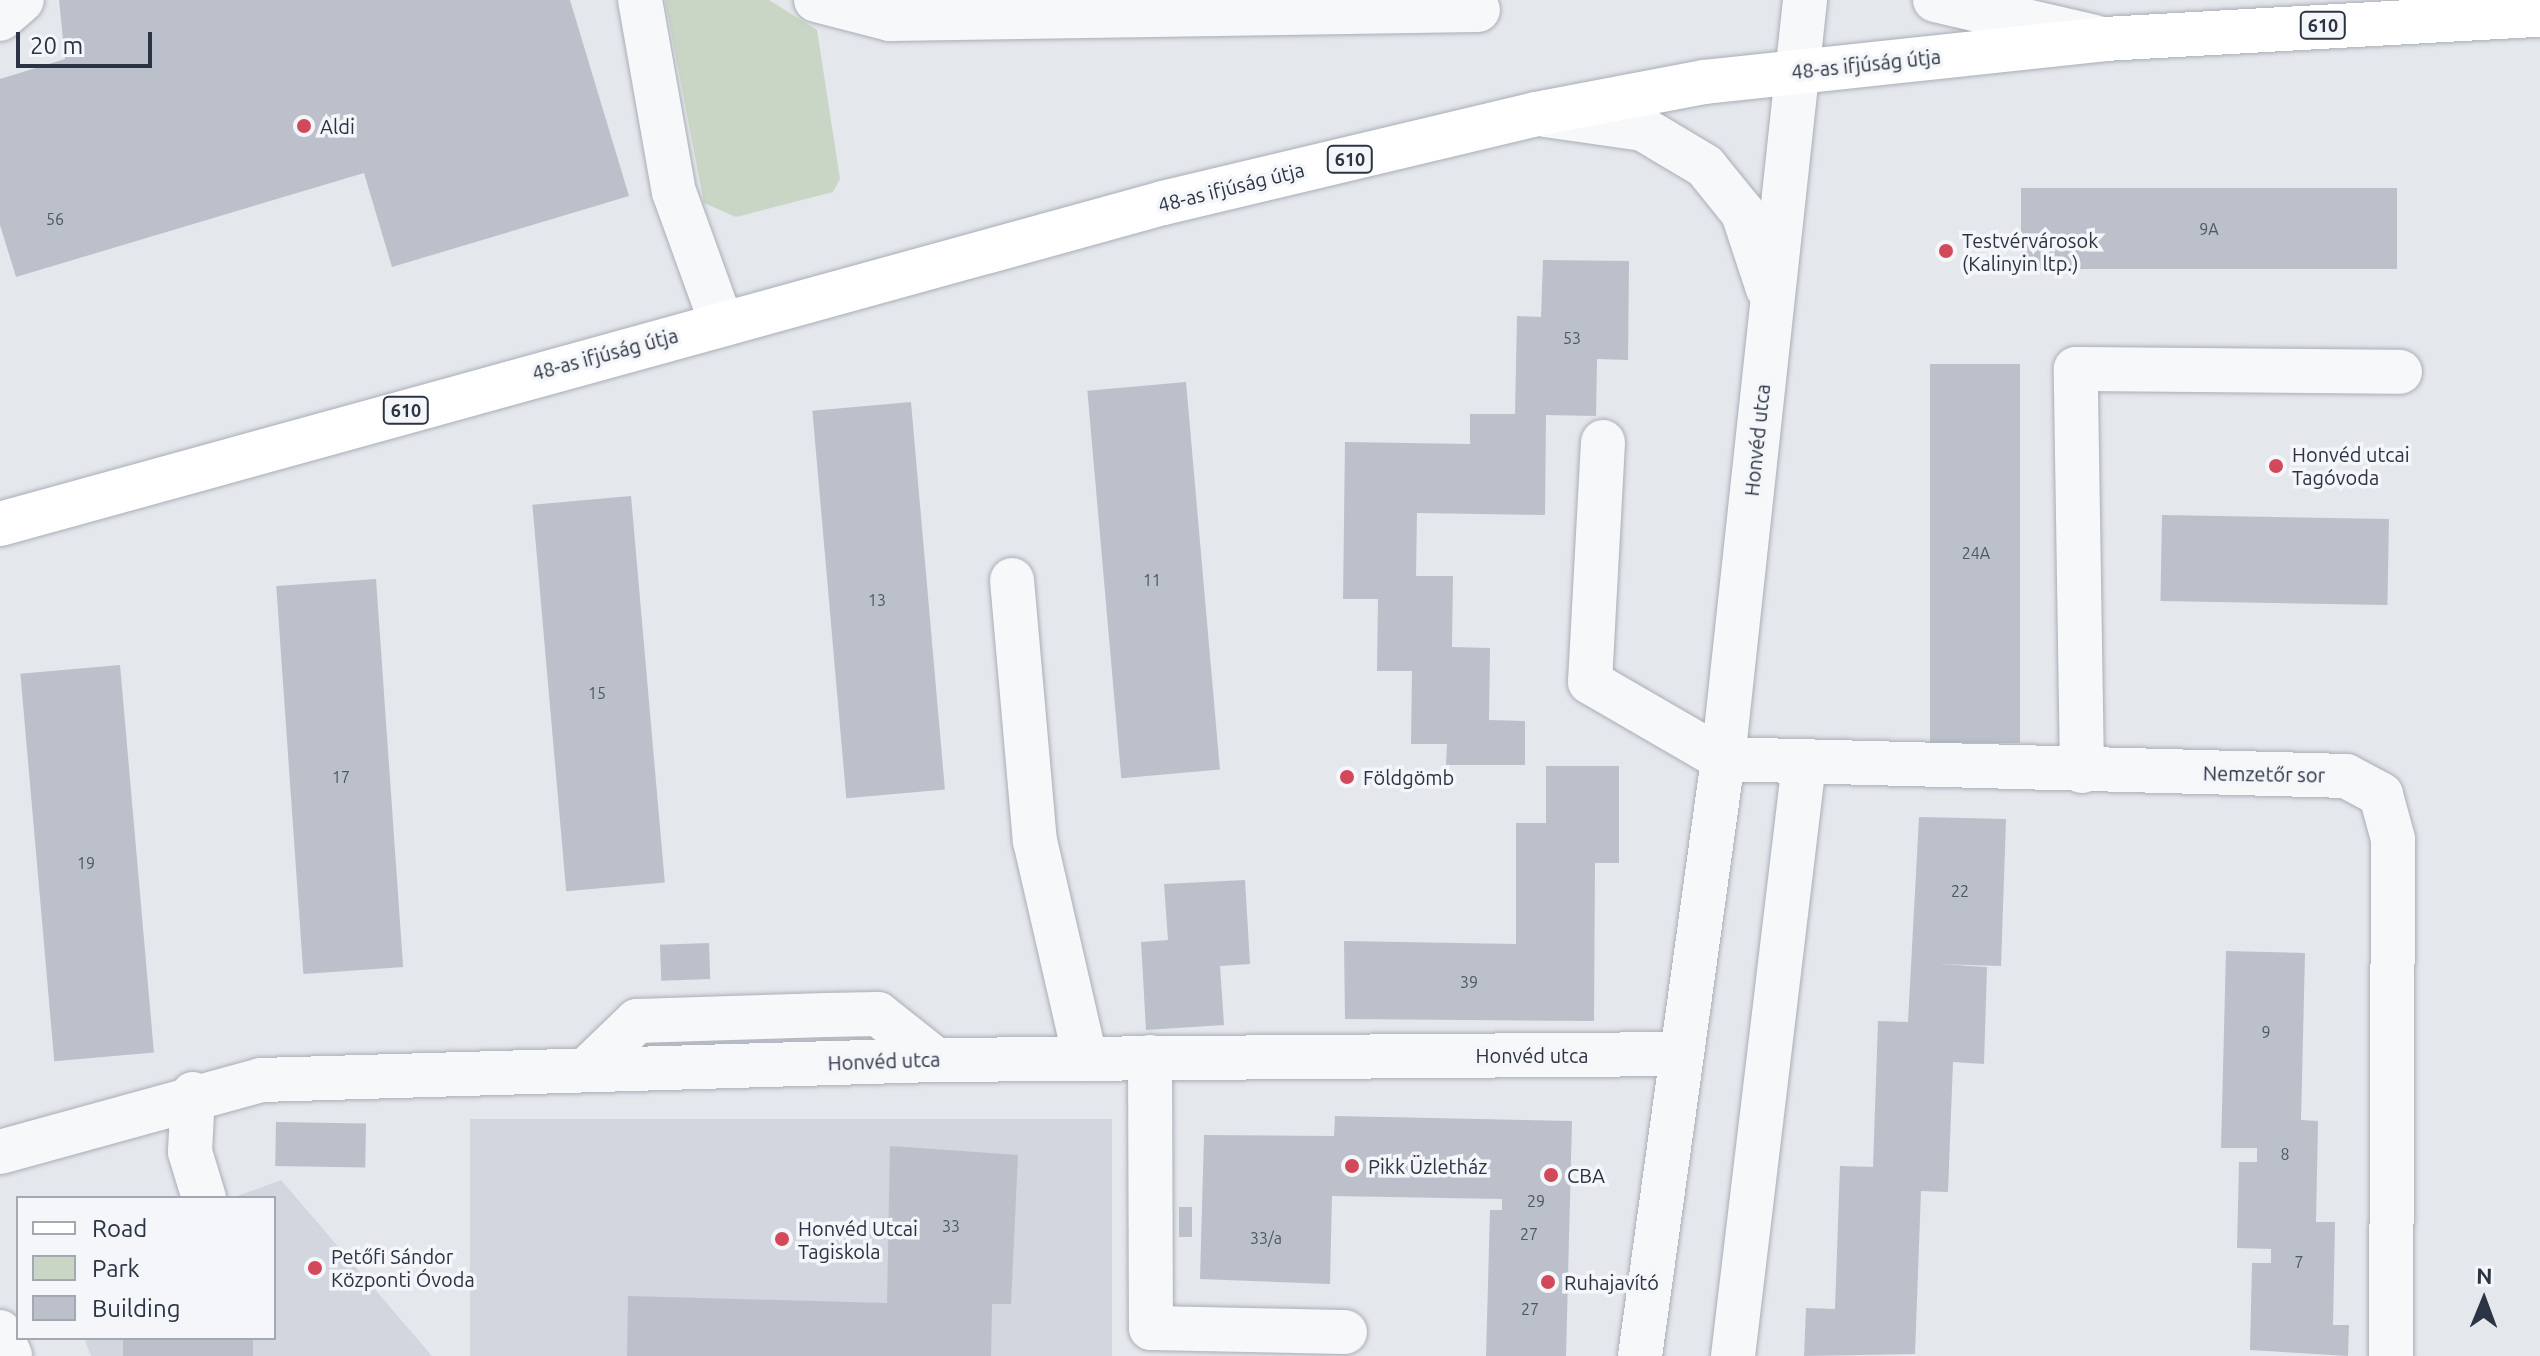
<!DOCTYPE html>
<meta charset="utf-8">
<style>
body{margin:0}
#map{position:relative;width:2540px;height:1356px;overflow:hidden;background:#e4e7ec;font-family:Ubuntu,sans-serif}
div>[style]{position:absolute}
.built>*{inset:0;background:#d2d6de;transform-origin:0 0}
.green>*{inset:0;background:#c9d6c5}
.building>*{inset:0;background:#bbc0ca;transform-origin:0 0}
.roads{filter:drop-shadow(0 0 2px #a9aeb7) drop-shadow(0 0 2px #a9aeb7)}
.minor>*{height:44px;margin:-22px;padding:0 22px;transform-origin:22px;border-radius:22px;background:#f7f8fa}
.major>*{height:44px;margin:-22px;padding:0 22px;transform-origin:22px;border-radius:22px;background:#fff}
.dots>*{width:22px;height:22px;translate:-50% -50%;box-sizing:border-box;border:4px solid #f4f6f9;border-radius:50%}
span{translate:-50% -50%;white-space:nowrap;text-align:center;line-height:1.15;-webkit-text-stroke:7px #f4f6f9;paint-order:stroke}
.number-label{font-size:16px;color:#4f5766}
.number-label span{-webkit-text-stroke-width:0}
.shield-label span{padding:2px 6px;background:#f4f6f9;border:2px solid;border-radius:6px;-webkit-text-stroke-width:0}
.shield-label{font-size:18px;color:#2b3445;font-weight:700}
.street-label{font-size:20px;color:#2b3445}
.poi-label{font-size:20px;color:#2b3445}
.left{translate:0 -50%;text-align:left}
.legend{position:absolute;left:16px;top:1196px;width:260px;height:144px;box-sizing:border-box;background:#f4f6f9;border:2px solid #a4a8b1;margin:0;padding:10px 14px;list-style:none;font-size:24px;color:#2b3445}
.legend li{display:flex;align-items:center;gap:16px;height:40px}
.legend b{width:40px;border:2px solid #a4a8b1}
.north{position:absolute;left:2444px;top:1260px;width:80px;height:80px;-webkit-text-stroke:6px #f4f6f9;paint-order:stroke;rotate:1deg;font-size:22px;font-weight:700;line-height:32px;text-align:center;color:#2b3445}
.north::after{content:'';display:block;margin:auto;width:28px;height:36px;background:#2b3445;clip-path:polygon(50% 0,100% 100%,50% 72%,0 100%)}
.scale{position:absolute;left:16px;top:32px;width:136px;height:36px;box-sizing:border-box;border:4px solid #2b3445;border-top:0;padding-left:10px;font-size:24px;line-height:28px;white-space:nowrap;color:#2b3445;-webkit-text-stroke:6px #f4f6f9;paint-order:stroke}
</style>
<div id="map">
<div class="built">
<div style="left:470px;top:1119px;width:642px;height:238px"></div>
<div style="clip-path:polygon(281px 1180px,432px 1356px,91px 1356px,84px 1338px,274px 1338px,274px 1198px,232px 1198px)"></div>
</div>
<div class="green">
<div style="clip-path:polygon(665px 0,769px 0,817px 30px,840px 179px,833px 192px,736px 217px,704px 203px)"></div>
</div>
<div class="building">
<div style="clip-path:polygon(59px 0,570px 0,629px 196px,392px 267px,364px 173px,16px 277px,0 225px,0 79px,65px 59px)"></div>
<div style="left:2021px;top:188px;width:376px;height:81px"></div>
<div style="clip-path:polygon(1543px 260px,1629px 261px,1628px 360px,1597px 359px,1596px 416px,1546px 415px,1545px 515px,1417px 513px,1416px 576px,1453px 576px,1452px 647px,1490px 648px,1489px 720px,1525px 721px,1525px 765px,1446px 765px,1447px 744px,1411px 744px,1412px 671px,1377px 671px,1378px 599px,1343px 599px,1345px 442px,1470px 444px,1470px 414px,1515px 414px,1517px 316px,1541px 317px)"></div>
<div style="left:1930px;top:364px;width:90px;height:379px"></div>
<div style="left:1186px;top:382px;width:389px;height:99px;rotate:85deg"></div>
<div style="left:911px;top:402px;width:389px;height:99px;rotate:85deg"></div>
<div style="left:631px;top:496px;width:388px;height:99px;rotate:85deg"></div>
<div style="left:2162px;top:515px;width:227px;height:86px;rotate:1deg"></div>
<div style="left:376px;top:579px;width:389px;height:100px;rotate:86deg"></div>
<div style="left:120px;top:665px;width:389px;height:100px;rotate:85deg"></div>
<div style="clip-path:polygon(1546px 766px,1619px 766px,1619px 863px,1595px 863px,1594px 1021px,1345px 1019px,1344px 941px,1516px 944px,1516px 823px,1546px 823px)"></div>
<div style="clip-path:polygon(1919px 817px,2006px 819px,2001px 966px,1938px 964px,1987px 967px,1984px 1064px,1953px 1062px,1948px 1192px,1921px 1191px,1915px 1354px,1804px 1356px,1806px 1308px,1835px 1309px,1840px 1166px,1873px 1167px,1878px 1021px,1908px 1022px)"></div>
<div style="clip-path:polygon(1245px 880px,1250px 964px,1220px 966px,1224px 1025px,1146px 1030px,1141px 942px,1168px 940px,1164px 884px)"></div>
<div style="left:709px;top:943px;width:36px;height:49px;rotate:88deg"></div>
<div style="clip-path:polygon(2226px 951px,2305px 953px,2301px 1120px,2318px 1121px,2316px 1222px,2335px 1222px,2333px 1325px,2349px 1325px,2348px 1356px,2250px 1350px,2252px 1263px,2271px 1263px,2271px 1249px,2237px 1248px,2239px 1162px,2257px 1162px,2257px 1148px,2221px 1148px)"></div>
<div style="clip-path:polygon(1335px 1116px,1572px 1121px,1566px 1356px,1486px 1356px,1490px 1210px,1502px 1210px,1502px 1199px,1332px 1196px,1330px 1284px,1200px 1279px,1204px 1135px,1334px 1136px)"></div>
<div style="left:276px;top:1122px;width:90px;height:44px;rotate:1deg"></div>
<div style="clip-path:polygon(890px 1146px,1018px 1155px,1011px 1304px,992px 1304px,991px 1356px,627px 1356px,628px 1296px,887px 1303px)"></div>
<div style="left:1179px;top:1207px;width:13px;height:30px"></div>
<div style="left:123px;top:1338px;width:130px;height:19px"></div>
</div>
<div class="roads">
<div class="minor">
<div style="left:640px;top:0;width:195px;rotate:80deg"></div>
<div style="left:674px;top:192px;width:138px;rotate:70.1deg"></div>
<div style="left:816px;top:0;width:76px;rotate:14.4deg"></div>
<div style="left:890px;top:19px;width:588px;rotate:-0.88deg"></div>
<div style="left:1935px;top:0;width:164px;rotate:13deg"></div>
<div style="left:0;top:19px;width:29px;rotate:-41deg"></div>
<div style="left:1545px;top:115px;width:99px;rotate:8.1deg"></div>
<div style="left:1643px;top:129px;width:72px;rotate:30.8deg"></div>
<div style="left:1705px;top:166px;width:60px;rotate:51deg"></div>
<div style="left:1743px;top:213px;width:80px;rotate:71.8deg"></div>
<div style="left:1603px;top:442px;width:240px;rotate:93.1deg"></div>
<div style="left:1590px;top:682px;width:154px;rotate:30.1deg"></div>
<div style="left:1723px;top:759px;width:623px;rotate:1.56deg"></div>
<div style="left:2346px;top:776px;width:40px;rotate:28deg"></div>
<div style="left:2381px;top:795px;width:46px;rotate:74.7deg"></div>
<div style="left:2393px;top:839px;width:517px;rotate:90.22deg"></div>
<div style="left:1012px;top:580px;width:262px;rotate:85deg"></div>
<div style="left:1035px;top:841px;width:223px;rotate:77deg"></div>
<div style="left:2082px;top:771px;width:402px;rotate:-90.9deg"></div>
<div style="left:2076px;top:369px;width:324px;rotate:0.5deg"></div>
<div style="left:1150px;top:1057px;width:271px;rotate:89.8deg"></div>
<div style="left:1151px;top:1328px;width:194px;rotate:1.2deg"></div>
<div style="left:586px;top:1070px;width:71px;rotate:-43.9deg"></div>
<div style="left:637px;top:1021px;width:189px;rotate:-1.8deg"></div>
<div style="left:826px;top:1015px;width:52px;rotate:-1.1deg"></div>
<div style="left:878px;top:1014px;width:74px;rotate:38.4deg"></div>
<div style="left:193px;top:1094px;width:58px;rotate:93deg"></div>
<div style="left:190px;top:1152px;width:48px;rotate:73.1deg"></div>
<div style="left:0;top:1152px;width:271px;rotate:-15.4deg"></div>
<div style="left:261px;top:1080px;width:675px;rotate:-1.7deg"></div>
<div style="left:936px;top:1060px;width:746px;rotate:-0.46deg"></div>
<div style="left:0;top:1332px;width:26px;rotate:67deg"></div>
<div style="left:1640px;top:1356px;width:603px;rotate:-82.08deg"></div>
<div style="left:1723px;top:759px;width:763px;rotate:-83.83deg"></div>
<div style="left:1733px;top:1356px;width:597px;rotate:-83.17deg"></div>
</div>
<div class="major">
<div style="left:0;top:524px;width:1206px;rotate:-15.43deg"></div>
<div style="left:1163px;top:203px;width:383px;rotate:-13.4deg"></div>
<div style="left:1536px;top:114px;width:171px;rotate:-10.8deg"></div>
<div style="left:1704px;top:82px;width:403px;rotate:-6.1deg"></div>
<div style="left:2105px;top:39px;width:436px;rotate:-3.2deg"></div>
</div>
</div>
<div class="dots">
<div style="left:304px;top:126px;background:#d1495b"></div>
<div style="left:1946px;top:251px;background:#d1495b"></div>
<div style="left:2276px;top:466px;background:#d1495b"></div>
<div style="left:1347px;top:777px;background:#d1495b"></div>
<div style="left:1352px;top:1166px;background:#d1495b"></div>
<div style="left:1551px;top:1175px;background:#d1495b"></div>
<div style="left:782px;top:1239px;background:#d1495b"></div>
<div style="left:315px;top:1268px;background:#d1495b"></div>
<div style="left:1548px;top:1282px;background:#d1495b"></div>
</div>
<div class="number-label">
<span style="left:55px;top:219px">56</span>
<span style="left:2209px;top:229px">9A</span>
<span style="left:1572px;top:338px">53</span>
<span style="left:1976px;top:553px">24A</span>
<span style="left:1152px;top:580px">11</span>
<span style="left:877px;top:600px">13</span>
<span style="left:597px;top:693px">15</span>
<span style="left:341px;top:777px">17</span>
<span style="left:86px;top:863px">19</span>
<span style="left:1960px;top:891px">22</span>
<span style="left:1469px;top:982px">39</span>
<span style="left:2266px;top:1032px">9</span>
<span style="left:2285px;top:1154px">8</span>
<span style="left:1536px;top:1201px">29</span>
<span style="left:951px;top:1226px">33</span>
<span style="left:1529px;top:1234px">27</span>
<span style="left:1266px;top:1238px">33/a</span>
<span style="left:2299px;top:1262px">7</span>
<span style="left:1530px;top:1309px">27</span>
</div>
<div class="shield-label">
<span style="left:2323px;top:25px">610</span>
<span style="left:1350px;top:159px">610</span>
<span style="left:406px;top:410px">610</span>
</div>
<div class="street-label">
<span style="left:1866px;top:64px;rotate:-6deg">48-as ifjúság útja</span>
<span style="left:1231px;top:187px;rotate:-14deg">48-as ifjúság útja</span>
<span style="left:605px;top:354px;rotate:-15deg">48-as ifjúság útja</span>
<span style="left:1757px;top:440px;rotate:-84deg">Honvéd utca</span>
<span style="left:2264px;top:774px;rotate:1deg">Nemzetőr sor</span>
<span style="left:1532px;top:1055px">Honvéd utca</span>
<span style="left:884px;top:1061px;rotate:-2deg">Honvéd utca</span>
</div>
<div class="poi-label">
<span class="left" style="left:320px;top:126px">Aldi</span>
<span class="left" style="left:1962px;top:252px">Testvérvárosok<br>(Kalinyin ltp.)</span>
<span class="left" style="left:2292px;top:466px">Honvéd utcai<br>Tagóvoda</span>
<span class="left" style="left:1363px;top:777px">Földgömb</span>
<span class="left" style="left:1368px;top:1166px">Pikk Üzletház</span>
<span class="left" style="left:1567px;top:1175px">CBA</span>
<span class="left" style="left:798px;top:1240px">Honvéd Utcai<br>Tagiskola</span>
<span class="left" style="left:331px;top:1268px">Petőfi Sándor<br>Központi Óvoda</span>
<span class="left" style="left:1564px;top:1282px">Ruhajavító</span>
</div>
<ul class="legend">
<li><b style="height:10px;background:#fff"></b>Road</li>
<li><b style="height:22px;background:#c9d6c5"></b>Park</li>
<li><b style="height:22px;background:#bbc0ca"></b>Building</li>
</ul>
<div class="north">N</div>
<div class="scale">20 m</div>
</div>
